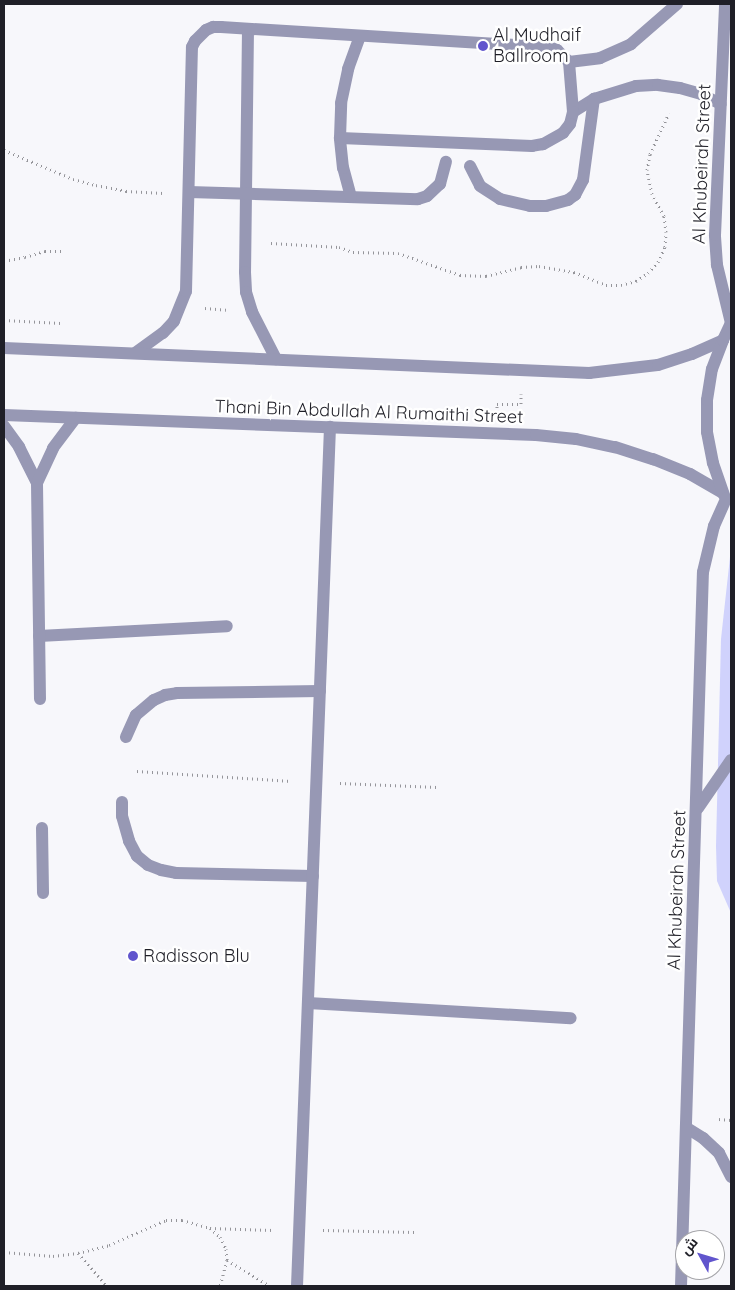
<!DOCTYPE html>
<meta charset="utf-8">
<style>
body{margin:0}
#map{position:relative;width:735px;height:1290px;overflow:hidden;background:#f7f7fb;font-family:Quicksand,Cairo,sans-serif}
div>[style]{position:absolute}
.green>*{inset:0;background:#d0d2fc}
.path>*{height:3px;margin-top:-1.5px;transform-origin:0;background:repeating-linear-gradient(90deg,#95959a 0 1px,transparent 0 5px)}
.lane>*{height:12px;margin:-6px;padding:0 6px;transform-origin:6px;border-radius:6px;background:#9798b4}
.street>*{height:12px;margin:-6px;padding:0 6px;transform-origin:6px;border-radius:6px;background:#9798b4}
.dots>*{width:14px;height:14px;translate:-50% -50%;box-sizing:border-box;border:2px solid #fff;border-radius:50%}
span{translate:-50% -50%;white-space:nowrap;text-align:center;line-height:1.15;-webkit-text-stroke:5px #fff;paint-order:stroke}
.poi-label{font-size:18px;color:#1f1f27}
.left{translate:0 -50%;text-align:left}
.street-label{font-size:18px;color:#1f1f27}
.frame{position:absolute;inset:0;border:5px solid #1f1f27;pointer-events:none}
.north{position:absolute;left:675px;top:1230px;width:50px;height:50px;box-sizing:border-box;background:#fff;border:1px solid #a5a5a9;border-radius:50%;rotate:309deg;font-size:14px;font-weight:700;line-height:20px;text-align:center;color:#1f1f27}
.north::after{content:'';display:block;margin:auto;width:18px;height:22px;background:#6155cd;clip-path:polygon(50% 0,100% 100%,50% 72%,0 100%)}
</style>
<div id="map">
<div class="green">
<div style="clip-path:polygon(731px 548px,731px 913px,717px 881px,716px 846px,721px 639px)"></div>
</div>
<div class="path">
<div style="left:4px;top:150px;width:75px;rotate:22.8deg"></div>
<div style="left:73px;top:179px;width:24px;rotate:15deg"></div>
<div style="left:96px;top:185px;width:31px;rotate:11deg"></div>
<div style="left:126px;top:191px;width:37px;rotate:3deg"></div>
<div style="left:271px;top:243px;width:68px;rotate:3.4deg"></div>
<div style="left:339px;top:247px;width:15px;rotate:20deg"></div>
<div style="left:353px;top:252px;width:45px;rotate:1.3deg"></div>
<div style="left:398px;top:253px;width:66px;rotate:19.5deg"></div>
<div style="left:460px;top:275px;width:26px;rotate:2deg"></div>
<div style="left:486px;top:276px;width:36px;rotate:-14deg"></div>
<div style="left:521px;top:267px;width:18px;rotate:-3deg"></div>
<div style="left:539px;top:266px;width:36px;rotate:10deg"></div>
<div style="left:574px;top:272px;width:35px;rotate:22deg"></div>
<div style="left:606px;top:285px;width:15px"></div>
<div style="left:621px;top:285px;width:16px;rotate:-15deg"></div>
<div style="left:636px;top:281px;width:14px;rotate:-34deg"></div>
<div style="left:648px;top:273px;width:15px;rotate:-48deg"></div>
<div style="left:658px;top:262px;width:17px;rotate:-65deg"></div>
<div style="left:665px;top:247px;width:15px;rotate:-86deg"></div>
<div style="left:666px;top:232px;width:16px;rotate:-97deg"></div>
<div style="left:664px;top:216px;width:25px;rotate:-119deg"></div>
<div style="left:652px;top:194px;width:25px;rotate:-102deg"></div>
<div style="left:647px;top:170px;width:16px;rotate:-79deg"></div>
<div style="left:650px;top:154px;width:45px;rotate:-65.1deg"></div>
<div style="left:4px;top:261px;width:21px;rotate:-11deg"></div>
<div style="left:25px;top:257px;width:21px;rotate:-17deg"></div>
<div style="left:45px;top:251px;width:19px"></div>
<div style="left:205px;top:308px;width:21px;rotate:5deg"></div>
<div style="left:4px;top:320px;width:57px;rotate:3deg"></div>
<div style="left:497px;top:408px;width:4px;rotate:-90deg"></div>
<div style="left:497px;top:404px;width:24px"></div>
<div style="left:521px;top:404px;width:10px;rotate:-90deg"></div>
<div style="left:137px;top:771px;width:154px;rotate:3.7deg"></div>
<div style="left:340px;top:783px;width:97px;rotate:2.4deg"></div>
<div style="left:719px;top:1119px;width:12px;rotate:5deg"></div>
<div style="left:210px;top:1228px;width:64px;rotate:1.8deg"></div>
<div style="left:323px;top:1230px;width:92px;rotate:1.2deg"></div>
<div style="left:4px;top:1252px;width:49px;rotate:4.7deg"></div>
<div style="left:53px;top:1256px;width:25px;rotate:-7deg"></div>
<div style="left:78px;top:1253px;width:32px;rotate:-14deg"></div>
<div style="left:109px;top:1245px;width:62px;rotate:-23.7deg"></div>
<div style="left:166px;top:1220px;width:16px"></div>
<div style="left:182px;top:1220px;width:29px;rotate:16deg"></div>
<div style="left:210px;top:1228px;width:13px;rotate:42deg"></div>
<div style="left:220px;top:1237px;width:13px;rotate:63deg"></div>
<div style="left:226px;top:1249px;width:11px;rotate:85deg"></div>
<div style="left:227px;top:1260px;width:27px;rotate:105deg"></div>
<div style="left:78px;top:1253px;width:44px;rotate:48.7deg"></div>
<div style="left:227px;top:1260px;width:50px;rotate:31.2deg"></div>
</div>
<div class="lane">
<div style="left:248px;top:29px;width:243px;rotate:90.7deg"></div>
<div style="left:245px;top:272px;width:20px;rotate:87deg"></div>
<div style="left:246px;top:292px;width:21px;rotate:73deg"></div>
<div style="left:252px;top:312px;width:53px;rotate:62.9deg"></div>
<div style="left:569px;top:62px;width:31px;rotate:-7deg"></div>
<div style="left:600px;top:58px;width:34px;rotate:-24deg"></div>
<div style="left:631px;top:44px;width:61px;rotate:-41deg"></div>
<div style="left:573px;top:112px;width:25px;rotate:-32deg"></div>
<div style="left:594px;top:99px;width:44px;rotate:-17.2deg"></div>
<div style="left:636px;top:86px;width:22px;rotate:-3deg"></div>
<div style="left:658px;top:85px;width:22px;rotate:8deg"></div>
<div style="left:680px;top:88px;width:22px;rotate:16deg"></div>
<div style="left:701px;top:94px;width:22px;rotate:27deg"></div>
<div style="left:470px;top:166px;width:22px;rotate:63deg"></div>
<div style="left:480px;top:186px;width:24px;rotate:33deg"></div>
<div style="left:500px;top:199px;width:31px;rotate:13deg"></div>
<div style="left:530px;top:206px;width:16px"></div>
<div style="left:546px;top:206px;width:23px;rotate:-15deg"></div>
<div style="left:568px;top:200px;width:9px;rotate:-36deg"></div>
<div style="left:575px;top:195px;width:17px;rotate:-62deg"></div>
<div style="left:583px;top:180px;width:82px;rotate:-82.3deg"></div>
<div style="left:189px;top:192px;width:229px;rotate:1.8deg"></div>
<div style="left:418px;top:199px;width:9px;rotate:-18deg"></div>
<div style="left:427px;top:196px;width:18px;rotate:-43deg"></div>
<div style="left:440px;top:184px;width:23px;rotate:-75deg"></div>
<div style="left:351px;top:197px;width:30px;rotate:-105deg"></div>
<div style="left:343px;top:168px;width:30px;rotate:-96deg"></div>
<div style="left:340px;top:138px;width:35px;rotate:-88deg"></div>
<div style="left:341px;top:103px;width:35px;rotate:-78deg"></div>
<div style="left:348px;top:69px;width:35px;rotate:-70deg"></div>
<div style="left:135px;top:353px;width:34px;rotate:-36deg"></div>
<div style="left:163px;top:333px;width:16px;rotate:-47deg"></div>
<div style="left:174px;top:321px;width:32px;rotate:-68deg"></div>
<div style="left:186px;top:291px;width:244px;rotate:-88.6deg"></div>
<div style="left:192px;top:47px;width:7px;rotate:-63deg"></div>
<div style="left:195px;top:41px;width:16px;rotate:-45deg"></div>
<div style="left:206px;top:30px;width:8px;rotate:-23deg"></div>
<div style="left:213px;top:27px;width:8px"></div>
<div style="left:221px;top:27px;width:329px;rotate:3.5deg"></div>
<div style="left:549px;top:47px;width:9px;rotate:21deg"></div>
<div style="left:557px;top:50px;width:17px;rotate:45deg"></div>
<div style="left:569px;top:62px;width:50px;rotate:85.4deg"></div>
<div style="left:573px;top:112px;width:12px;rotate:104deg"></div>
<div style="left:570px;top:124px;width:11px;rotate:128deg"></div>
<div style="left:563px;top:133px;width:23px;rotate:151deg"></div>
<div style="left:543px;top:144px;width:11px;rotate:170deg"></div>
<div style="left:532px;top:146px;width:192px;rotate:-177.6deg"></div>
<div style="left:4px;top:426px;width:26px;rotate:54deg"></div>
<div style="left:19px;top:447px;width:40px;rotate:63.4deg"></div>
<div style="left:39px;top:636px;width:188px;rotate:-3deg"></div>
<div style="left:40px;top:699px;width:216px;rotate:-90.8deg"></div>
<div style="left:37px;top:483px;width:38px;rotate:-65deg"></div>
<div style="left:53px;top:448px;width:38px;rotate:-53deg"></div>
<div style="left:126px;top:737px;width:24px;rotate:-66deg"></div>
<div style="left:136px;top:715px;width:23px;rotate:-40deg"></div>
<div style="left:154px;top:700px;width:12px;rotate:-24deg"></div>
<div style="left:165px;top:695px;width:12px;rotate:-9deg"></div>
<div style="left:177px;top:693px;width:143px;rotate:-0.8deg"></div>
<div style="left:122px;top:802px;width:14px;rotate:90deg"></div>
<div style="left:122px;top:816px;width:26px;rotate:74deg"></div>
<div style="left:129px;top:841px;width:17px;rotate:62deg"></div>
<div style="left:137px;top:856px;width:14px;rotate:39deg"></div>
<div style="left:148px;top:865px;width:14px;rotate:21deg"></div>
<div style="left:161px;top:870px;width:15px;rotate:11deg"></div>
<div style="left:176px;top:873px;width:137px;rotate:1.3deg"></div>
<div style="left:698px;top:808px;width:58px;rotate:-55.5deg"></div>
<div style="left:42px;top:828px;width:65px;rotate:89.1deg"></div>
<div style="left:308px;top:1003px;width:263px;rotate:3.3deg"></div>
<div style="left:687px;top:1128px;width:19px;rotate:32deg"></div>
<div style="left:703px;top:1138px;width:22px;rotate:43deg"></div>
<div style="left:719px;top:1153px;width:27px;rotate:63deg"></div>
<div style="left:297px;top:1286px;width:860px;rotate:-87.8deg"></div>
</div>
<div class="street">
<div style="left:4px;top:348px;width:586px;rotate:2.45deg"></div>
<div style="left:589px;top:373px;width:69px;rotate:-6.6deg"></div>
<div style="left:658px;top:365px;width:36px;rotate:-18deg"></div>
<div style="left:692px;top:354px;width:34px;rotate:-24deg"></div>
<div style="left:4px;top:415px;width:532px;rotate:2.15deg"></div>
<div style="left:536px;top:435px;width:40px;rotate:5.7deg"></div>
<div style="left:576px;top:439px;width:40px;rotate:12deg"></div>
<div style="left:615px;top:447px;width:40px;rotate:18deg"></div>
<div style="left:653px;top:459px;width:40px;rotate:22deg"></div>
<div style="left:690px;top:474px;width:38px;rotate:30deg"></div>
<div style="left:724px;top:495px;width:34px;rotate:-109deg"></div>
<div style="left:713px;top:463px;width:32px;rotate:-101deg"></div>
<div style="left:707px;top:432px;width:32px;rotate:-90deg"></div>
<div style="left:707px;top:400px;width:31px;rotate:-81deg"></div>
<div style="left:712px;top:369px;width:31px;rotate:-69deg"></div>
<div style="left:723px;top:340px;width:19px;rotate:-65deg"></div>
<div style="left:731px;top:323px;width:60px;rotate:-103.6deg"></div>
<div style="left:717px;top:265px;width:30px;rotate:-94deg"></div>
<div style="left:715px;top:235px;width:231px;rotate:-87.5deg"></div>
<div style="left:681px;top:1286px;width:714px;rotate:-88.24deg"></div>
<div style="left:703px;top:572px;width:47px;rotate:-76.6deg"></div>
<div style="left:714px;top:526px;width:30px;rotate:-66deg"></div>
</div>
<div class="dots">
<div style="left:483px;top:46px;background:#6155cd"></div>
<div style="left:133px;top:956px;background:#6155cd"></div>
</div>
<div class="poi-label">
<span class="left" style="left:493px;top:46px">Al Mudhaif<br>Ballroom</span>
<span class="left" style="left:143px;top:956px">Radisson Blu</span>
</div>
<div class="street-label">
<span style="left:702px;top:164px;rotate:-88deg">Al Khubeirah Street</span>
<span style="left:369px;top:412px;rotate:2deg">Thani Bin Abdullah Al Rumaithi Street</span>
<span style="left:677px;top:890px;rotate:-88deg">Al Khubeirah Street</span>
</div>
<div class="frame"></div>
<div class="north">ش</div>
</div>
